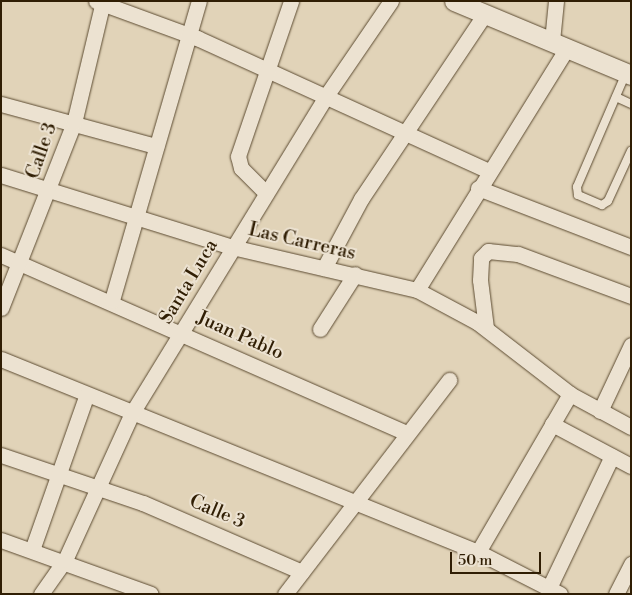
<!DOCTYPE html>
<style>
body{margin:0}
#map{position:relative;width:632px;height:595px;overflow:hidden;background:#e1d3b8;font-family:"Libre Bodoni",serif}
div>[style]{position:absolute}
.roads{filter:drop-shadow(0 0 1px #5c4b31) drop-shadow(0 0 1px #5c4b31)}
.service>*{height:8px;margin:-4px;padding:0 4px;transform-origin:4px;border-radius:4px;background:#ece2d1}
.minor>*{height:15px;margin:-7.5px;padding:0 7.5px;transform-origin:7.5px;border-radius:7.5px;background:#ece2d1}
.tertiary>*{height:19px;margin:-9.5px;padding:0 9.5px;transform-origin:9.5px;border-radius:9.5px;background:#ece2d1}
span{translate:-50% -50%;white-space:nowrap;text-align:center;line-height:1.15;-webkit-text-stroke:4px #ece2d1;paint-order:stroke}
.street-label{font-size:19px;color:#301e04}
.frame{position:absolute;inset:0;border:2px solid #301e04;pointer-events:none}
.scale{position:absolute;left:450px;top:552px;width:91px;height:22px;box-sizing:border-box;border:2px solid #301e04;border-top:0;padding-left:6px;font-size:15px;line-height:18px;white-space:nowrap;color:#301e04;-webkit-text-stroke:4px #ece2d1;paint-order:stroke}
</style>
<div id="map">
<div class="roads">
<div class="service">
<div style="left:626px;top:73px;width:124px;rotate:113.3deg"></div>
<div style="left:577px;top:187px;width:8px;rotate:83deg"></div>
<div style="left:578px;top:195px;width:26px;rotate:23deg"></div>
<div style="left:602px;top:205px;width:7px;rotate:-34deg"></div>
<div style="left:608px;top:201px;width:55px;rotate:-65.3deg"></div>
<div style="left:616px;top:97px;width:17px;rotate:25deg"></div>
</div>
<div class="minor">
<div style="left:96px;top:1px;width:108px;rotate:20.1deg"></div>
<div style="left:197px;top:38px;width:321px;rotate:24.5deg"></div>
<div style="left:552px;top:41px;width:40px;rotate:-84.3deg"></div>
<div style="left:1px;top:104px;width:161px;rotate:15.2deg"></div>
<div style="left:1px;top:175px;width:242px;rotate:17.3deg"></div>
<div style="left:232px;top:247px;width:190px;rotate:13.1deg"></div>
<div style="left:417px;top:290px;width:68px;rotate:28.1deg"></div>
<div style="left:477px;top:322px;width:118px;rotate:37.7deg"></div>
<div style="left:570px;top:394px;width:69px;rotate:28.4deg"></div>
<div style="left:478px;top:188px;width:164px;rotate:21.1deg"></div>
<div style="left:266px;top:193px;width:35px;rotate:-135deg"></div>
<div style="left:241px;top:168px;width:12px;rotate:-104deg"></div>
<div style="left:238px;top:156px;width:164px;rotate:-71.1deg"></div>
<div style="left:1px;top:255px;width:443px;rotate:23.7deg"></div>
<div style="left:324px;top:268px;width:78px;rotate:-61.8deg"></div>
<div style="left:361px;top:199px;width:223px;rotate:-56.2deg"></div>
<div style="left:417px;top:290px;width:285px;rotate:-58.2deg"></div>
<div style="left:112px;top:300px;width:311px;rotate:-73.8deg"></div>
<div style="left:1px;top:308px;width:199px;rotate:-68.5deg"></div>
<div style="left:74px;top:123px;width:125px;rotate:-76.6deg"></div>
<div style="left:486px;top:328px;width:48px;rotate:-97.1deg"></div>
<div style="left:480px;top:280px;width:22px;rotate:-87deg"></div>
<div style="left:481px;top:258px;width:10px;rotate:-45deg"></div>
<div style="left:488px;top:251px;width:30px;rotate:6deg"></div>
<div style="left:518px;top:254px;width:121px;rotate:20.4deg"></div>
<div style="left:320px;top:329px;width:65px;rotate:-57.5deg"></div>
<div style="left:1px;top:359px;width:515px;rotate:22.03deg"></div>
<div style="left:478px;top:552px;width:92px;rotate:27.1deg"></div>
<div style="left:600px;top:411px;width:73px;rotate:-64.8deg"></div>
<div style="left:552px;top:424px;width:89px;rotate:28deg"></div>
<div style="left:1px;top:455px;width:150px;rotate:18.7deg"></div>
<div style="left:143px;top:503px;width:173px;rotate:23.5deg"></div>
<div style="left:1px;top:540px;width:159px;rotate:19.8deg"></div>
<div style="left:32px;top:550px;width:165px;rotate:-70.6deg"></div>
<div style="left:478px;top:552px;width:183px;rotate:-59.8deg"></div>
<div style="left:549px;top:588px;width:146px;rotate:-64.5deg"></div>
<div style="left:41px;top:594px;width:42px;rotate:-54.8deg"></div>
<div style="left:65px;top:560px;width:162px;rotate:-65.5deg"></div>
<div style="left:132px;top:413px;width:372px;rotate:-58.5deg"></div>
<div style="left:326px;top:96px;width:115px;rotate:-55.6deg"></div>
<div style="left:285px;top:594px;width:270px;rotate:-52.5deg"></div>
<div style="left:616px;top:594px;width:34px;rotate:-63deg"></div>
</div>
<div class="tertiary">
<div style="left:454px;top:1px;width:192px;rotate:22.7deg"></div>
</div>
</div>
<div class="street-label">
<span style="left:42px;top:151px;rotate:-71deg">Calle 3</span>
<span style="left:302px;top:242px;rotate:13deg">Las Carreras</span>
<span style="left:189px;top:282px;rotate:-59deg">Santa Luca</span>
<span style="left:240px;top:336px;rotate:24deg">Juan Pablo</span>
<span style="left:217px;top:512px;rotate:23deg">Calle 3</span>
</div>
<div class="frame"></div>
<div class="scale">50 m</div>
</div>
